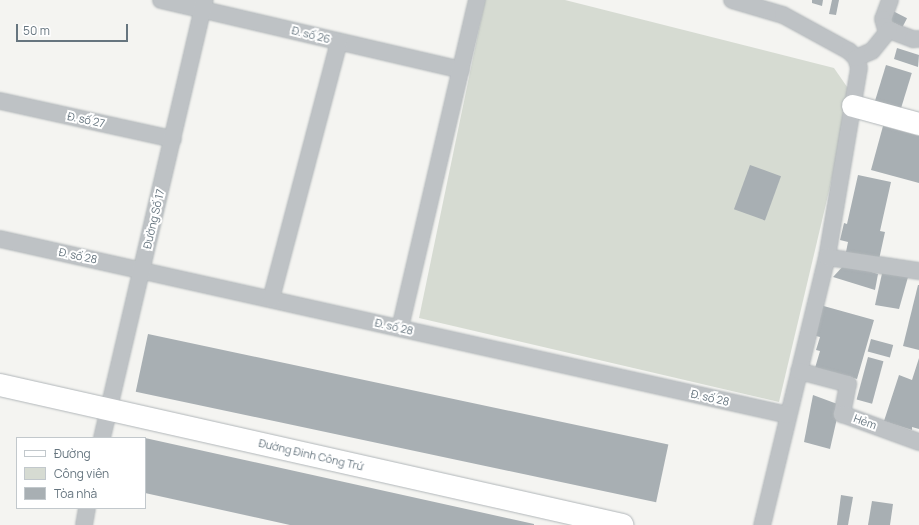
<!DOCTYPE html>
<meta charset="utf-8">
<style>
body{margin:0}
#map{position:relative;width:919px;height:525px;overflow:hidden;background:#f4f4f1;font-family:Manrope,sans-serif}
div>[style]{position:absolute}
.green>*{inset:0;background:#d6dbd2}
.building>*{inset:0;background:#a8afb3;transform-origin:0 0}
.roads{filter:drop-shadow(0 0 1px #b1b6b9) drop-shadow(0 0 1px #b1b6b9)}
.street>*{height:16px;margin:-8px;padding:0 8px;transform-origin:8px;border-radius:8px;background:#bec2c5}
.secondary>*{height:22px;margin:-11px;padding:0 11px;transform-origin:11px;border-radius:11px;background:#fff}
span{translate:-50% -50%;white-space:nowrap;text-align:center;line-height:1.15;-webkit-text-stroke:4px #fff;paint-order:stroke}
.street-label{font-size:11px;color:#66757f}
.legend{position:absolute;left:16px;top:437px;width:130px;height:72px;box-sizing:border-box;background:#fff;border:1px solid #c2c8cc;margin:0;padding:5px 7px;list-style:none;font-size:12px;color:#66757f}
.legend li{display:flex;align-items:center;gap:8px;height:20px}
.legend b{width:20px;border:1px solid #c2c8cc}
.scale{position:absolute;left:16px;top:24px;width:112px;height:18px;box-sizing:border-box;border:2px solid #66757f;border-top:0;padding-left:5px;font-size:12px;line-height:14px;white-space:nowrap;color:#66757f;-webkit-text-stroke:3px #fff;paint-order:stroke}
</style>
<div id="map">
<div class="green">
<div style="clip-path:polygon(485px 0,565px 0,834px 68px,852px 94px,779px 402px,419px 318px)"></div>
</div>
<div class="building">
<div style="clip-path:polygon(812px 0,823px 0,822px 6px,812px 3px)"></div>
<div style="clip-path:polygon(832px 0,839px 0,836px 15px,829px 14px)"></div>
<div style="left:891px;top:10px;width:18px;height:10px;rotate:27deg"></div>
<div style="clip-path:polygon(897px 48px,919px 55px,918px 67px,894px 59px)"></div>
<div style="left:886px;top:65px;width:27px;height:38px;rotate:17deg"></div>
<div style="clip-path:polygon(883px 126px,919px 136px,919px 183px,871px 170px)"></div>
<div style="left:750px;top:165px;width:33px;height:47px;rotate:20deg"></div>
<div style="clip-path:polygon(858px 175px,891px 182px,880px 231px,885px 232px,878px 264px,845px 257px,848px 242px,840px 240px,844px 223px,847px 224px)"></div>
<div style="clip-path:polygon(845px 264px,878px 274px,875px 290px,833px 277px)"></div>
<div style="clip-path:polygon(883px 269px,908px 277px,899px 309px,875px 305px)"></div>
<div style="clip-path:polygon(918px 285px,919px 285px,919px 350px,903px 346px)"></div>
<div style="clip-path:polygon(820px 305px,874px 320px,857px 379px,815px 368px,820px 351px,816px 350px,820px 337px,812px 335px)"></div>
<div style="left:148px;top:334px;width:532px;height:59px;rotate:12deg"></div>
<div style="left:871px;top:339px;width:23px;height:13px;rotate:15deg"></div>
<div style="left:868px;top:357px;width:16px;height:44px;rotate:15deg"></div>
<div style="clip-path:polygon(919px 358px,919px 429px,912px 427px,912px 430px,884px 421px,899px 375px,912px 380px)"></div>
<div style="clip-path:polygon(813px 395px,840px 405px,830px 449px,804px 442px)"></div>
<div style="clip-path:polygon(145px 438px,534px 524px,534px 525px,290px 525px,145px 493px)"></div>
<div style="clip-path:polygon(841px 495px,853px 497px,848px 525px,837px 525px)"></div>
<div style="clip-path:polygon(872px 501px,893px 504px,890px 525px,868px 525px)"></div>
</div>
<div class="roads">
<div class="street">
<div style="left:161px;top:0;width:308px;rotate:13.1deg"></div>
<div style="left:732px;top:0;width:53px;rotate:16.4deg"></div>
<div style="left:783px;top:15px;width:75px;rotate:28.6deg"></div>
<div style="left:849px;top:51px;width:10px;rotate:45deg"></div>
<div style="left:856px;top:58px;width:10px;rotate:73deg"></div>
<div style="left:859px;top:68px;width:192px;rotate:99.6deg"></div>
<div style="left:827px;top:257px;width:276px;rotate:103.6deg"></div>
<div style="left:890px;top:0;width:20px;rotate:110deg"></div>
<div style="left:883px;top:19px;width:7px;rotate:74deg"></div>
<div style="left:885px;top:26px;width:6px;rotate:45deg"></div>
<div style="left:889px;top:30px;width:26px;rotate:21deg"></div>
<div style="left:913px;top:39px;width:6px"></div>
<div style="left:856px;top:58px;width:17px;rotate:-24deg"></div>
<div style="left:872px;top:51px;width:27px;rotate:-51deg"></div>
<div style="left:0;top:101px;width:177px;rotate:12.4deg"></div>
<div style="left:0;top:239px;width:807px;rotate:12.59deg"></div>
<div style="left:827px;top:257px;width:93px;rotate:8.7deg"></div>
<div style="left:271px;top:299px;width:266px;rotate:-75.2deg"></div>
<div style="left:400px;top:328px;width:337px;rotate:-76.8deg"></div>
<div style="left:799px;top:371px;width:51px;rotate:14.9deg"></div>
<div style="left:848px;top:384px;width:31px;rotate:101deg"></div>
<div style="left:842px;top:414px;width:82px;rotate:20deg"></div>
<div style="left:102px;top:438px;width:450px;rotate:-76.8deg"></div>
<div style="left:84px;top:525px;width:17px;rotate:-80deg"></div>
</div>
<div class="secondary">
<div style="left:853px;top:106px;width:68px;rotate:15.3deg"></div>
<div style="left:0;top:385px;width:638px;rotate:12.68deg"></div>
</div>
</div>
<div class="street-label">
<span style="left:311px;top:35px;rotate:14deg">Đ. số 26</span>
<span style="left:86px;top:120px;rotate:12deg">Đ. số 27</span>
<span style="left:154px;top:219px;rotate:-77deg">Đường Số 17</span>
<span style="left:78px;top:256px;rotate:12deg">Đ. số 28</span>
<span style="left:394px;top:327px;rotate:13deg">Đ. số 28</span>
<span style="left:710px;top:398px;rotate:13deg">Đ. số 28</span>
<span style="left:865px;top:422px;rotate:20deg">Hẻm</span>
<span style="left:311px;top:455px;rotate:13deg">Đường Đinh Công Trứ</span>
</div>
<ul class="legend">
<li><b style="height:5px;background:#fff"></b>Đường</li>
<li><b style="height:11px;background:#d6dbd2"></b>Công viên</li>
<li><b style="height:11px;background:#a8afb3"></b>Tòa nhà</li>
</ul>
<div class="scale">50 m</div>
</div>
